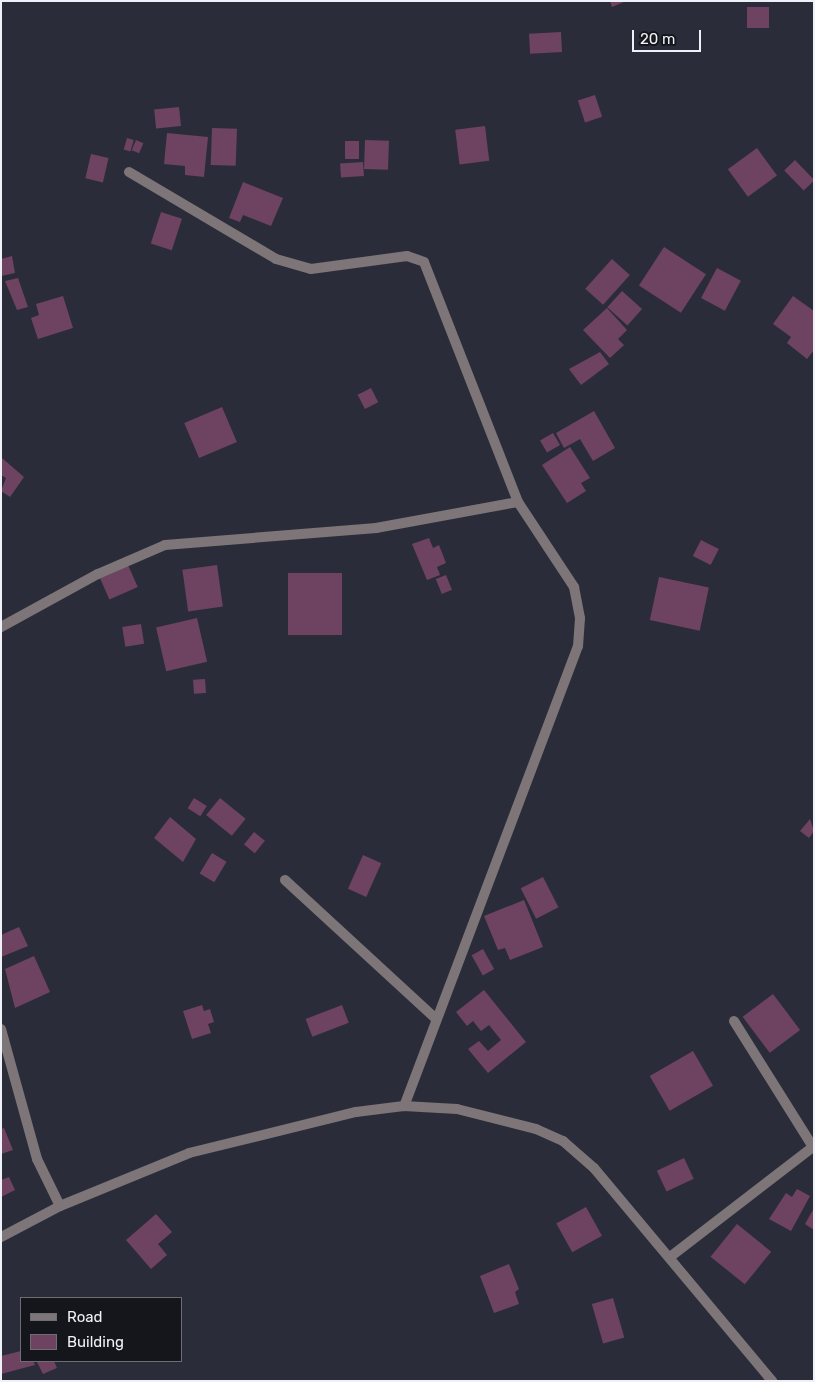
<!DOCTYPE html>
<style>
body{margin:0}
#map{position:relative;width:815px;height:1382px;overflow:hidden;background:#2a2d39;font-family:Rubik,sans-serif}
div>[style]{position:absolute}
.building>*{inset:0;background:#6e4261;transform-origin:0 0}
.street>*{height:10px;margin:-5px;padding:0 5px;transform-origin:5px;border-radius:5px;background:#7d7577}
span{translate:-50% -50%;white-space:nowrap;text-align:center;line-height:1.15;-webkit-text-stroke:4px #14161b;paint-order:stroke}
.frame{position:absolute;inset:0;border:2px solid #eff1f9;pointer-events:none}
.legend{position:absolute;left:20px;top:1297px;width:162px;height:65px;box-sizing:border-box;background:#14161b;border:1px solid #6c6e74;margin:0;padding:6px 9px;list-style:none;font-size:15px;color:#eff1f9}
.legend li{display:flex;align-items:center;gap:10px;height:25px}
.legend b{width:25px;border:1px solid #6c6e74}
.scale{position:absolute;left:632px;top:30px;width:69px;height:22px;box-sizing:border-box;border:2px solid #eff1f9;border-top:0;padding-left:6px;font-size:15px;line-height:18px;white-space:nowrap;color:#eff1f9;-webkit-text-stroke:4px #14161b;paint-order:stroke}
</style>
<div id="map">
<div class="building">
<div style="clip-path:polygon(610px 1px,626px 1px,612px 7px)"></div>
<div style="left:747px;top:7px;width:22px;height:21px"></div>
<div style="left:561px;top:32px;width:20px;height:32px;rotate:87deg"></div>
<div style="left:595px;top:95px;width:23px;height:18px;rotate:72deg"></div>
<div style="left:179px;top:107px;width:19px;height:25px;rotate:84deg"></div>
<div style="left:485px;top:126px;width:35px;height:30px;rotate:83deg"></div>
<div style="left:212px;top:128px;width:25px;height:37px;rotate:2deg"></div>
<div style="clip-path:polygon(167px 133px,208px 137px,204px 177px,185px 175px,185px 166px,164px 164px)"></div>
<div style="left:127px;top:138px;width:7px;height:12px;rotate:16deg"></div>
<div style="left:136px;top:140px;width:8px;height:11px;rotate:23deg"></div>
<div style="left:365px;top:140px;width:24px;height:29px;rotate:2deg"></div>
<div style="left:345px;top:141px;width:14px;height:18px"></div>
<div style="left:757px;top:148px;width:34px;height:36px;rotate:54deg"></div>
<div style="left:91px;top:154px;width:18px;height:25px;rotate:13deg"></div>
<div style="left:795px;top:160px;width:28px;height:15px;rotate:46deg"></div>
<div style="left:363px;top:162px;width:14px;height:23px;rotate:86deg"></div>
<div style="clip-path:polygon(243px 182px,283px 198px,271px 226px,243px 215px,240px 222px,229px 218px)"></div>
<div style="left:161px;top:212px;width:22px;height:33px;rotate:18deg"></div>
<div style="left:664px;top:247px;width:50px;height:46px;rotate:33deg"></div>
<div style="clip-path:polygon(12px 256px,15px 273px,1px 276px,1px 259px)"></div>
<div style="left:612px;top:259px;width:24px;height:40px;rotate:42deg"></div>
<div style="left:717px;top:268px;width:27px;height:34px;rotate:28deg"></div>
<div style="clip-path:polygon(18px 278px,28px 307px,17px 310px,5px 281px)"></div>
<div style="left:622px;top:291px;width:27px;height:22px;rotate:42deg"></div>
<div style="clip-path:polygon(63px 296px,73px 328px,38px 339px,31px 318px,39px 315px,36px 304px)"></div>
<div style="clip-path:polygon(793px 296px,814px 311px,814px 350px,807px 359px,787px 343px,791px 337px,773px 324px)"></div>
<div style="clip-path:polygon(607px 308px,627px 330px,618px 339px,624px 345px,610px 358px,583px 330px)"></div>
<div style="clip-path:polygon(600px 352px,609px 364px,581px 385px,569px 369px)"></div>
<div style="left:371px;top:388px;width:16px;height:15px;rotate:63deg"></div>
<div style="left:222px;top:407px;width:38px;height:41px;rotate:67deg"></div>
<div style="clip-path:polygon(594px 411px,615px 448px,593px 461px,580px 439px,564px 448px,556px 433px)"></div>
<div style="left:553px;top:433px;width:14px;height:15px;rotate:60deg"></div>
<div style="clip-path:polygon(570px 447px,590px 478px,581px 483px,586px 491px,567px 503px,542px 465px)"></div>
<div style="clip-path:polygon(2px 458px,24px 477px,10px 497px,1px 491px,6px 478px,1px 475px)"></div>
<div style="clip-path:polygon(429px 538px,433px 548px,439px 545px,446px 563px,437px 567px,440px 575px,427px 580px,412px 544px)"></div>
<div style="left:701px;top:540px;width:20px;height:18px;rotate:27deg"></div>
<div style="left:128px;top:565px;width:24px;height:31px;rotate:66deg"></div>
<div style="left:217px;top:565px;width:42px;height:35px;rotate:82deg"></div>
<div style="left:288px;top:573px;width:54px;height:62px"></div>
<div style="left:446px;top:575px;width:16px;height:11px;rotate:68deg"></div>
<div style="left:659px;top:577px;width:51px;height:44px;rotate:12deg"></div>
<div style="left:197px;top:618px;width:45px;height:42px;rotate:77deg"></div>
<div style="left:141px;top:624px;width:20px;height:19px;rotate:81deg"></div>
<div style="left:205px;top:679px;width:14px;height:12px;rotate:86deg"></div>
<div style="left:194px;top:798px;width:15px;height:12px;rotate:32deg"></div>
<div style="left:220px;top:798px;width:33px;height:22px;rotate:39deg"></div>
<div style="clip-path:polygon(170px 817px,196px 839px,183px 862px,154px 838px)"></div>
<div style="clip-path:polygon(810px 819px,814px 831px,809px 838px,800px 831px)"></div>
<div style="left:254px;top:832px;width:14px;height:16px;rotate:39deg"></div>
<div style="left:212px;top:853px;width:17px;height:24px;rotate:31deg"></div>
<div style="left:363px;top:855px;width:20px;height:37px;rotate:24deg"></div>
<div style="left:543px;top:877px;width:34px;height:25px;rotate:63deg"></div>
<div style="clip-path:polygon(524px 900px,543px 947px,510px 960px,505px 948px,498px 950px,484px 916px)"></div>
<div style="clip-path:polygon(19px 927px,28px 946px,1px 957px,1px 935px)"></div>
<div style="left:483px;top:949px;width:23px;height:13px;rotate:61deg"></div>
<div style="clip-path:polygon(34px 956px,50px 992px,15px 1008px,5px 969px)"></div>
<div style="clip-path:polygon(484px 990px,526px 1042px,488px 1073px,468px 1049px,479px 1041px,488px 1051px,501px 1040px,489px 1025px,481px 1031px,473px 1021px,467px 1026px,456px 1012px)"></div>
<div style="left:773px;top:994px;width:45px;height:38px;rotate:53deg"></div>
<div style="clip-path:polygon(202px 1005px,204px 1011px,210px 1009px,214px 1022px,208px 1024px,211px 1033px,192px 1039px,183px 1011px)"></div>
<div style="left:342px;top:1005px;width:19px;height:39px;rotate:69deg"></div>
<div style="left:693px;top:1051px;width:40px;height:50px;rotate:60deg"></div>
<div style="clip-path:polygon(4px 1128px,13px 1150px,1px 1154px,1px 1129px)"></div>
<div style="left:684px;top:1158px;width:23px;height:30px;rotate:65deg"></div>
<div style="clip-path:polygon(9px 1177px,15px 1190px,1px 1197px,1px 1180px)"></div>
<div style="clip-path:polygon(797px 1189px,810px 1196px,791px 1231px,769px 1219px,786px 1193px,792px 1197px)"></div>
<div style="left:586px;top:1207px;width:33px;height:34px;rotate:61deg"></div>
<div style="clip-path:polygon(814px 1208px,814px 1230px,805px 1224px)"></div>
<div style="clip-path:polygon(156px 1214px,172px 1232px,158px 1244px,167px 1255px,151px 1269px,126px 1240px)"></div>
<div style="left:737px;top:1224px;width:44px;height:42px;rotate:39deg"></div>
<div style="clip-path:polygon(509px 1264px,519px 1289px,515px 1292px,519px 1304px,494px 1313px,480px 1276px)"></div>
<div style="left:613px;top:1298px;width:41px;height:22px;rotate:74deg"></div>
<div style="clip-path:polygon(21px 1351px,21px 1361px,33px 1361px,35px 1365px,1px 1374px,1px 1356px)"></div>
<div style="clip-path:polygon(54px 1361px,57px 1368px,43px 1374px,37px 1362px)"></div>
</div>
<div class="street">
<div style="left:129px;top:172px;width:171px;rotate:30.6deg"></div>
<div style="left:276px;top:259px;width:36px;rotate:16deg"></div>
<div style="left:311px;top:269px;width:97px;rotate:-7.7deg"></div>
<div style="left:407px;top:256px;width:18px;rotate:19deg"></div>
<div style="left:424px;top:262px;width:258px;rotate:68.6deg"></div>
<div style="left:518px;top:502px;width:102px;rotate:56.6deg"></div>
<div style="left:574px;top:587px;width:32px;rotate:79deg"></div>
<div style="left:580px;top:618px;width:28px;rotate:94deg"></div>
<div style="left:578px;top:646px;width:492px;rotate:110.7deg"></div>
<div style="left:1px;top:627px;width:111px;rotate:-28.7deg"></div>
<div style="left:98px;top:574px;width:73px;rotate:-23.4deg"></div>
<div style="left:165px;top:545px;width:212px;rotate:-4.6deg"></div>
<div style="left:376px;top:528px;width:144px;rotate:-10.4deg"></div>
<div style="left:285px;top:880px;width:204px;rotate:42.6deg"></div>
<div style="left:734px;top:1021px;width:149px;rotate:57.9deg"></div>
<div style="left:1px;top:1029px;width:135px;rotate:74.5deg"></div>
<div style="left:37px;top:1159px;width:52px;rotate:63.9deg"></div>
<div style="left:1px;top:1237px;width:67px;rotate:-27.7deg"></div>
<div style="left:60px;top:1206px;width:139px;rotate:-22.3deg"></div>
<div style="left:189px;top:1153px;width:172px;rotate:-13.8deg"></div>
<div style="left:356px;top:1112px;width:48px;rotate:-7.1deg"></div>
<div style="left:404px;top:1106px;width:53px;rotate:3.2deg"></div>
<div style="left:457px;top:1109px;width:81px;rotate:14.2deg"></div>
<div style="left:536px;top:1129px;width:30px;rotate:24deg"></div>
<div style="left:563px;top:1141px;width:41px;rotate:41.1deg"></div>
<div style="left:594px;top:1168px;width:278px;rotate:50.1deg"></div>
<div style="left:670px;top:1257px;width:182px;rotate:-37.6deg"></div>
</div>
<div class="frame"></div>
<ul class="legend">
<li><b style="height:6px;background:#7d7577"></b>Road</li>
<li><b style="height:14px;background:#6e4261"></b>Building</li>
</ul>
<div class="scale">20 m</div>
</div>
